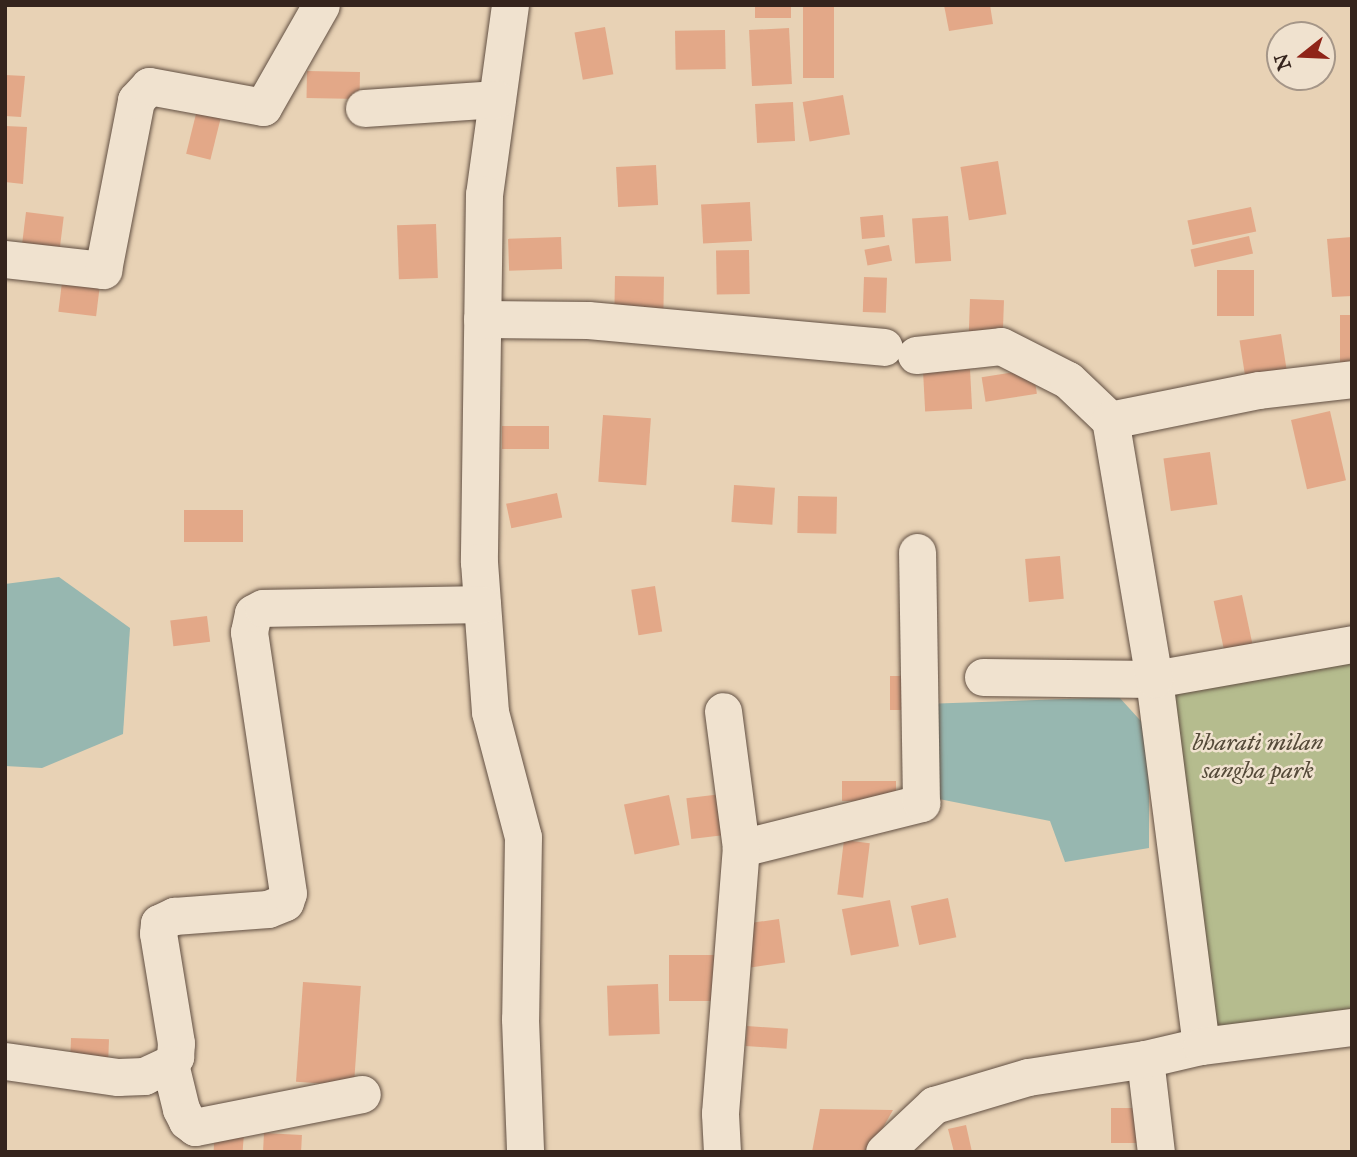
<!DOCTYPE html>
<style>
body{margin:0}
#map{position:relative;width:1357px;height:1157px;overflow:hidden;background:#e8d2b5;font-family:"IM FELL Great Primer",serif}
div>[style]{position:absolute}
.green>*{inset:0;background:#b5bc8e}
.water>*{inset:0;background:#97b7b0}
.building>*{inset:0;background:#e3a888;transform-origin:0 0}
.roads{filter:drop-shadow(0 0 2px #625043) drop-shadow(0 0 2px #625043)}
.minor>*{height:37px;margin:-18.5px;padding:0 18.5px;transform-origin:18.5px;border-radius:18.5px;background:#f0e2cf}
span{translate:-50% -50%;white-space:nowrap;text-align:center;line-height:1.15;-webkit-text-stroke:5px #f0e2cf;paint-order:stroke}
.park-label{font-size:24px;color:#554a39;font-style:italic}
.frame{position:absolute;inset:0;border:7px solid #35241d;pointer-events:none}
.north{position:absolute;left:1266px;top:21px;width:70px;height:70px;box-sizing:border-box;background:#f0e2cf;border:2px solid #a59688;border-radius:50%;rotate:252deg;font-size:19px;font-weight:700;line-height:28px;text-align:center;color:#35241d}
.north::after{content:'';display:block;margin:auto;width:24px;height:32px;background:#8f2418;clip-path:polygon(50% 0,100% 100%,50% 72%,0 100%)}
</style>
<div id="map">
<div class="green">
<div style="clip-path:polygon(1352px 644px,1352px 1036px,1201px 1046px,1154px 679px)"></div>
</div>
<div class="water">
<div style="clip-path:polygon(59px 577px,130px 628px,123px 734px,42px 768px,5px 766px,5px 584px)"></div>
<div style="clip-path:polygon(1119px 697px,1149px 730px,1149px 848px,1065px 862px,1050px 821px,924px 796px,924px 704px)"></div>
</div>
<div class="building">
<div style="left:755px;top:5px;width:36px;height:13px"></div>
<div style="left:803px;top:5px;width:31px;height:73px"></div>
<div style="clip-path:polygon(944px 5px,990px 5px,993px 24px,949px 31px)"></div>
<div style="left:605px;top:27px;width:48px;height:31px;rotate:80deg"></div>
<div style="left:789px;top:28px;width:56px;height:40px;rotate:87deg"></div>
<div style="left:725px;top:30px;width:39px;height:50px;rotate:89deg"></div>
<div style="left:307px;top:71px;width:53px;height:27px;rotate:1deg"></div>
<div style="clip-path:polygon(5px 75px,25px 76px,21px 117px,5px 116px)"></div>
<div style="left:843px;top:95px;width:40px;height:41px;rotate:80deg"></div>
<div style="left:793px;top:102px;width:39px;height:38px;rotate:87deg"></div>
<div style="left:197px;top:110px;width:25px;height:45px;rotate:14deg"></div>
<div style="clip-path:polygon(5px 126px,27px 127px,23px 184px,5px 182px)"></div>
<div style="left:998px;top:161px;width:54px;height:38px;rotate:81deg"></div>
<div style="left:656px;top:165px;width:40px;height:40px;rotate:87deg"></div>
<div style="left:750px;top:202px;width:39px;height:49px;rotate:87deg"></div>
<div style="left:1251px;top:207px;width:25px;height:65px;rotate:78deg"></div>
<div style="left:26px;top:212px;width:38px;height:38px;rotate:7deg"></div>
<div style="left:883px;top:215px;width:22px;height:23px;rotate:85deg"></div>
<div style="left:948px;top:216px;width:45px;height:36px;rotate:86deg"></div>
<div style="left:436px;top:224px;width:54px;height:39px;rotate:88deg"></div>
<div style="left:1249px;top:236px;width:18px;height:60px;rotate:77deg"></div>
<div style="left:561px;top:237px;width:32px;height:53px;rotate:88deg"></div>
<div style="clip-path:polygon(1352px 237px,1352px 296px,1332px 297px,1327px 239px)"></div>
<div style="left:889px;top:245px;width:16px;height:25px;rotate:79deg"></div>
<div style="left:749px;top:250px;width:44px;height:33px;rotate:89deg"></div>
<div style="left:1217px;top:270px;width:37px;height:46px"></div>
<div style="left:63px;top:274px;width:38px;height:38px;rotate:7deg"></div>
<div style="left:615px;top:276px;width:49px;height:42px;rotate:1deg"></div>
<div style="left:864px;top:277px;width:23px;height:35px;rotate:2deg"></div>
<div style="left:970px;top:299px;width:34px;height:40px;rotate:2deg"></div>
<div style="left:1340px;top:315px;width:12px;height:53px"></div>
<div style="left:1281px;top:334px;width:47px;height:42px;rotate:81deg"></div>
<div style="left:970px;top:369px;width:40px;height:47px;rotate:87deg"></div>
<div style="left:1033px;top:369px;width:25px;height:52px;rotate:81deg"></div>
<div style="left:1330px;top:411px;width:71px;height:40px;rotate:77deg"></div>
<div style="left:603px;top:415px;width:48px;height:67px;rotate:4deg"></div>
<div style="left:502px;top:426px;width:47px;height:23px"></div>
<div style="left:1210px;top:452px;width:53px;height:47px;rotate:82deg"></div>
<div style="left:734px;top:485px;width:41px;height:37px;rotate:4deg"></div>
<div style="left:557px;top:493px;width:25px;height:52px;rotate:78deg"></div>
<div style="left:798px;top:496px;width:39px;height:37px;rotate:1deg"></div>
<div style="left:184px;top:510px;width:59px;height:32px"></div>
<div style="left:1060px;top:556px;width:43px;height:35px;rotate:85deg"></div>
<div style="left:655px;top:586px;width:46px;height:24px;rotate:81deg"></div>
<div style="left:1242px;top:595px;width:57px;height:29px;rotate:78deg"></div>
<div style="left:207px;top:616px;width:26px;height:37px;rotate:83deg"></div>
<div style="left:890px;top:676px;width:21px;height:34px"></div>
<div style="left:842px;top:781px;width:54px;height:20px"></div>
<div style="left:730px;top:793px;width:41px;height:44px;rotate:83deg"></div>
<div style="left:669px;top:795px;width:51px;height:46px;rotate:78deg"></div>
<div style="left:844px;top:840px;width:26px;height:55px;rotate:7deg"></div>
<div style="left:948px;top:898px;width:40px;height:38px;rotate:78deg"></div>
<div style="left:890px;top:900px;width:47px;height:49px;rotate:79deg"></div>
<div style="left:779px;top:919px;width:44px;height:40px;rotate:82deg"></div>
<div style="left:669px;top:955px;width:53px;height:46px"></div>
<div style="left:303px;top:982px;width:58px;height:100px;rotate:4deg"></div>
<div style="left:658px;top:984px;width:50px;height:51px;rotate:88deg"></div>
<div style="left:747px;top:1026px;width:41px;height:20px;rotate:4deg"></div>
<div style="left:71px;top:1038px;width:38px;height:23px;rotate:2deg"></div>
<div style="left:1111px;top:1108px;width:33px;height:35px"></div>
<div style="clip-path:polygon(820px 1109px,893px 1110px,869px 1152px,812px 1152px)"></div>
<div style="clip-path:polygon(966px 1125px,972px 1152px,954px 1152px,948px 1129px)"></div>
<div style="left:215px;top:1131px;width:29px;height:21px;rotate:4deg"></div>
<div style="left:264px;top:1133px;width:38px;height:19px;rotate:3deg"></div>
</div>
<div class="roads">
<div class="minor">
<div style="left:510px;top:5px;width:191px;rotate:97.8deg"></div>
<div style="left:484px;top:194px;width:368px;rotate:90.8deg"></div>
<div style="left:479px;top:562px;width:150px;rotate:85.8deg"></div>
<div style="left:490px;top:712px;width:129px;rotate:75.2deg"></div>
<div style="left:523px;top:837px;width:182px;rotate:90.9deg"></div>
<div style="left:520px;top:1019px;width:133px;rotate:87.8deg"></div>
<div style="left:364px;top:108px;width:133px;rotate:-3.9deg"></div>
<div style="left:5px;top:259px;width:99px;rotate:6.4deg"></div>
<div style="left:103px;top:270px;width:173px;rotate:-79deg"></div>
<div style="left:136px;top:100px;width:19px;rotate:-47deg"></div>
<div style="left:149px;top:86px;width:116px;rotate:10.4deg"></div>
<div style="left:263px;top:107px;width:117px;rotate:-60.4deg"></div>
<div style="left:482px;top:319px;width:106px;rotate:0.5deg"></div>
<div style="left:588px;top:320px;width:297px;rotate:5.2deg"></div>
<div style="left:916px;top:355px;width:85px;rotate:-6deg"></div>
<div style="left:1001px;top:346px;width:75px;rotate:26.9deg"></div>
<div style="left:1068px;top:380px;width:58px;rotate:43.6deg"></div>
<div style="left:983px;top:677px;width:171px;rotate:0.7deg"></div>
<div style="left:1154px;top:679px;width:201px;rotate:-10deg"></div>
<div style="left:741px;top:848px;width:186px;rotate:-14deg"></div>
<div style="left:921px;top:803px;width:251px;rotate:-90.9deg"></div>
<div style="left:1201px;top:1046px;width:370px;rotate:-97.3deg"></div>
<div style="left:1154px;top:679px;width:263px;rotate:-99.6deg"></div>
<div style="left:1110px;top:420px;width:152px;rotate:-11.4deg"></div>
<div style="left:1259px;top:390px;width:94px;rotate:-6.7deg"></div>
<div style="left:1145px;top:1059px;width:94px;rotate:83.3deg"></div>
<div style="left:5px;top:1061px;width:114px;rotate:8.1deg"></div>
<div style="left:118px;top:1077px;width:26px;rotate:-2deg"></div>
<div style="left:144px;top:1076px;width:29px;rotate:-25deg"></div>
<div style="left:170px;top:1064px;width:9px;rotate:-54deg"></div>
<div style="left:175px;top:1057px;width:14px;rotate:-86deg"></div>
<div style="left:176px;top:1043px;width:111px;rotate:-99.3deg"></div>
<div style="left:158px;top:933px;width:10px;rotate:-84deg"></div>
<div style="left:159px;top:923px;width:17px;rotate:-25deg"></div>
<div style="left:174px;top:916px;width:94px;rotate:-4.3deg"></div>
<div style="left:268px;top:909px;width:18px;rotate:-22deg"></div>
<div style="left:285px;top:902px;width:9px;rotate:-72deg"></div>
<div style="left:288px;top:893px;width:264px;rotate:-98.5deg"></div>
<div style="left:249px;top:632px;width:19px;rotate:-78deg"></div>
<div style="left:253px;top:613px;width:11px;rotate:-27deg"></div>
<div style="left:263px;top:608px;width:219px;rotate:-1deg"></div>
<div style="left:170px;top:1064px;width:46px;rotate:76.3deg"></div>
<div style="left:181px;top:1109px;width:13px;rotate:63deg"></div>
<div style="left:187px;top:1121px;width:10px;rotate:37deg"></div>
<div style="left:195px;top:1127px;width:170px;rotate:-11.2deg"></div>
<div style="left:722px;top:1152px;width:39px;rotate:-93deg"></div>
<div style="left:720px;top:1113px;width:266px;rotate:-85.5deg"></div>
<div style="left:741px;top:848px;width:138px;rotate:-97.5deg"></div>
<div style="left:884px;top:1152px;width:69px;rotate:-43.2deg"></div>
<div style="left:934px;top:1105px;width:98px;rotate:-16.6deg"></div>
<div style="left:1028px;top:1077px;width:118px;rotate:-8.7deg"></div>
<div style="left:1145px;top:1059px;width:57px;rotate:-13.1deg"></div>
<div style="left:1201px;top:1046px;width:152px;rotate:-7.2deg"></div>
</div>
</div>
<div class="park-label">
<span style="left:1258px;top:757px">bharati milan<br>sangha park</span>
</div>
<div class="frame"></div>
<div class="north">N</div>
</div>
